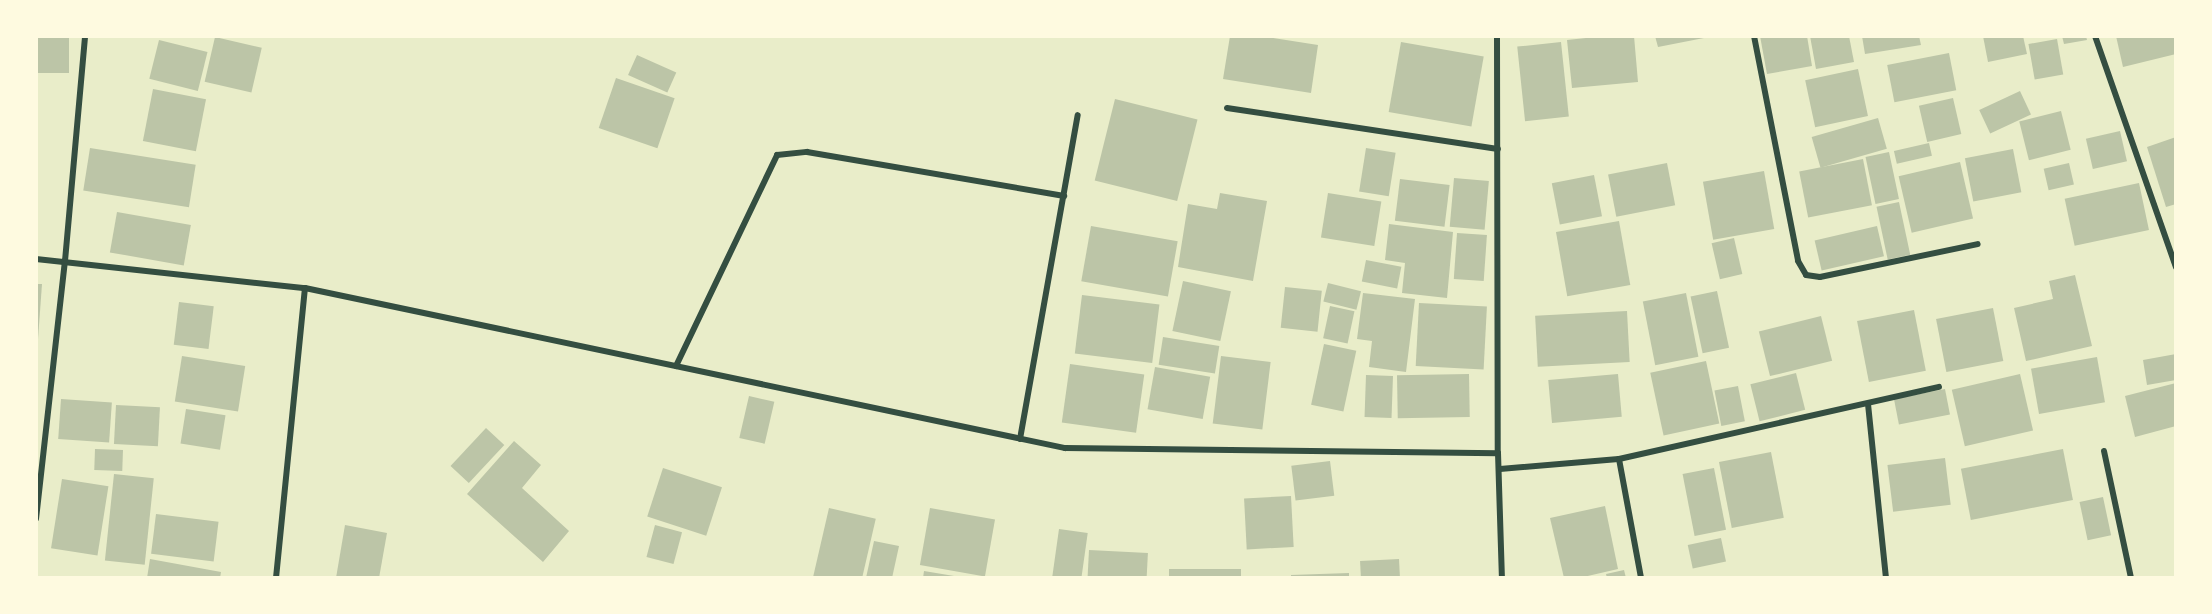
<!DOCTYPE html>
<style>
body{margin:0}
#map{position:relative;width:2212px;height:614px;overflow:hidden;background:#e9edc9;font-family:"Titillium Web",sans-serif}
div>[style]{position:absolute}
.building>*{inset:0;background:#bcc5a7;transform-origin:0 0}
.minor>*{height:6px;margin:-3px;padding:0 3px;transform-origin:3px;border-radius:3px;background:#344e41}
span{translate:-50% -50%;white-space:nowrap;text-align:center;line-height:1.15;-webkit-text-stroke:4.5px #fefae0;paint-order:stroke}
.frame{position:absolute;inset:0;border:38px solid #fefae0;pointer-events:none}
</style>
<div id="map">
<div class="building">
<div style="left:36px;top:36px;width:33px;height:37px"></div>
<div style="clip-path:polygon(1230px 36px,1261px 36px,1318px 45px,1311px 93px,1223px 79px)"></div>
<div style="clip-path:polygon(1605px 36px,1634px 36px,1638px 82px,1572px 88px,1567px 40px)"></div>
<div style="clip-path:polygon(1655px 36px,1709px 36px,1709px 37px,1658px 47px)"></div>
<div style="clip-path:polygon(1760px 36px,1807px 36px,1812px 66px,1767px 74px)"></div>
<div style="clip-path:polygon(1810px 36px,1849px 36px,1854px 62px,1816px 69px)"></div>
<div style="clip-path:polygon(1862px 36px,1919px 36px,1921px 45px,1865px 54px)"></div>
<div style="clip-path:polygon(1983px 36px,2023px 36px,2027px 54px,1988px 62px)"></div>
<div style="clip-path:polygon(2062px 36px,2086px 36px,2087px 40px,2064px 44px)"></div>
<div style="clip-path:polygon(2116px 36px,2176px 36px,2176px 54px,2123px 67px)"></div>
<div style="left:215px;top:37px;width:48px;height:46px;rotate:13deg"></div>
<div style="left:2057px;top:39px;width:36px;height:29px;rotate:80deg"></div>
<div style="left:159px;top:40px;width:50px;height:40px;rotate:14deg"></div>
<div style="left:1401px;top:42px;width:84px;height:71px;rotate:10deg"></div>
<div style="left:1561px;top:42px;width:75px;height:44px;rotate:84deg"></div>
<div style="left:1949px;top:53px;width:38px;height:63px;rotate:79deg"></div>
<div style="left:637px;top:55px;width:43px;height:22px;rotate:24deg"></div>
<div style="left:1858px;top:69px;width:48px;height:54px;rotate:78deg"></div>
<div style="left:616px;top:78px;width:62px;height:53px;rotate:19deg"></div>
<div style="left:153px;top:89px;width:54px;height:53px;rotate:11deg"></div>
<div style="left:2020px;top:91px;width:26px;height:45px;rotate:65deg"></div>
<div style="left:1953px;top:98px;width:37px;height:35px;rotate:77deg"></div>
<div style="left:1115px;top:99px;width:85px;height:84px;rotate:14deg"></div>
<div style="left:2061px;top:111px;width:40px;height:43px;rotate:76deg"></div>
<div style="left:1878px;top:118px;width:32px;height:69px;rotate:74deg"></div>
<div style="left:2120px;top:131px;width:31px;height:35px;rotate:77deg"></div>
<div style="clip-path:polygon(2176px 137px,2176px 204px,2166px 207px,2147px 147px)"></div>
<div style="left:1929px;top:143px;width:13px;height:36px;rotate:77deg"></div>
<div style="left:90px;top:148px;width:107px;height:43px;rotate:9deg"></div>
<div style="left:1366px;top:148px;width:30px;height:44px;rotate:9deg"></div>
<div style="left:2013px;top:149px;width:44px;height:49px;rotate:79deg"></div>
<div style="left:1889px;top:152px;width:48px;height:24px;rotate:78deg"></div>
<div style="left:1863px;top:159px;width:47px;height:65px;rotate:79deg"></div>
<div style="left:1960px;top:162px;width:58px;height:63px;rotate:77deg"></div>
<div style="left:1667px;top:163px;width:43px;height:60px;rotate:79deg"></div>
<div style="left:2069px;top:163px;width:22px;height:26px;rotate:77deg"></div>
<div style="left:1764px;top:171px;width:59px;height:62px;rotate:80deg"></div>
<div style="left:1594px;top:175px;width:42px;height:43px;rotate:79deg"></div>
<div style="left:1454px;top:178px;width:35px;height:49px;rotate:5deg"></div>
<div style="left:1400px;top:179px;width:50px;height:42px;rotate:7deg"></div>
<div style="left:2139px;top:183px;width:48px;height:76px;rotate:78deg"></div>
<div style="clip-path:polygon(1220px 193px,1267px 201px,1253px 281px,1178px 267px,1188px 204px,1217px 209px)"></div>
<div style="left:1328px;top:193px;width:54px;height:45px;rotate:9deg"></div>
<div style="left:1899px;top:202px;width:54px;height:23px;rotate:78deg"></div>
<div style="left:117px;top:212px;width:75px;height:41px;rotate:10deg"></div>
<div style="left:1619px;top:221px;width:65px;height:64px;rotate:80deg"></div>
<div style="clip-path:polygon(1389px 224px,1453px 232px,1447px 298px,1402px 293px,1405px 263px,1385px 260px)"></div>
<div style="left:1091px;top:226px;width:88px;height:56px;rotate:10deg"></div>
<div style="left:1877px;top:226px;width:31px;height:64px;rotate:77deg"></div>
<div style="left:1457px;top:233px;width:30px;height:46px;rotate:4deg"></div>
<div style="left:1734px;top:238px;width:37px;height:23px;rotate:77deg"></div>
<div style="left:1366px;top:260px;width:36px;height:22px;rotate:11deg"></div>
<div style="clip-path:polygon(2075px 275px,2092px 346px,2026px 361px,2014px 308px,2053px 299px,2049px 281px)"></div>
<div style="left:1183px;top:281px;width:49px;height:51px;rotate:12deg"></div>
<div style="left:1328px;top:283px;width:34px;height:19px;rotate:14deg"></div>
<div style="clip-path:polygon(36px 284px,42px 284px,38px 339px,36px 339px)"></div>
<div style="left:1285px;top:287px;width:37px;height:41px;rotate:6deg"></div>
<div style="left:1717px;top:291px;width:58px;height:27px;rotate:78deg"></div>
<div style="clip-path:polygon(1363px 293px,1415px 299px,1406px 372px,1369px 367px,1372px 341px,1357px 339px)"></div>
<div style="left:1686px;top:293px;width:65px;height:44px;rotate:79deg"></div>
<div style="left:1082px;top:295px;width:78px;height:59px;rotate:7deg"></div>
<div style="left:179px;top:302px;width:35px;height:43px;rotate:7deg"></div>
<div style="left:1419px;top:303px;width:68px;height:63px;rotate:3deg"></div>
<div style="left:1330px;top:306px;width:25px;height:33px;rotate:12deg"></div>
<div style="left:1993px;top:308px;width:54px;height:58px;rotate:79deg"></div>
<div style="left:1914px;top:310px;width:62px;height:58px;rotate:79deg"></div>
<div style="left:1627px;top:311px;width:51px;height:92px;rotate:87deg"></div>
<div style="left:1821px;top:316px;width:46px;height:64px;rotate:76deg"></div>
<div style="left:1163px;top:337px;width:57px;height:28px;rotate:9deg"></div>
<div style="left:1324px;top:344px;width:33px;height:62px;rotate:12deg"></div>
<div style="clip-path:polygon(2176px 354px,2176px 380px,2147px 385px,2143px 360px)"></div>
<div style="left:182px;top:356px;width:64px;height:46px;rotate:9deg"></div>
<div style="left:1221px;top:356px;width:50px;height:68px;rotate:7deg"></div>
<div style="left:2097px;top:357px;width:46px;height:67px;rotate:80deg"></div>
<div style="left:1706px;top:361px;width:64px;height:57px;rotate:78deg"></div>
<div style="left:1070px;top:364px;width:75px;height:59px;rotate:8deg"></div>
<div style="left:1155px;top:367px;width:56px;height:43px;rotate:10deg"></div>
<div style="left:1796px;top:373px;width:38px;height:47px;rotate:76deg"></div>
<div style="left:1469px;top:374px;width:43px;height:72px;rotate:89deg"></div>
<div style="left:1618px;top:374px;width:43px;height:70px;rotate:85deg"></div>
<div style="left:2020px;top:374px;width:58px;height:70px;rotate:77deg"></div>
<div style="left:1366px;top:375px;width:27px;height:42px;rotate:2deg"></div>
<div style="clip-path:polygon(2176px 383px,2176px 426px,2135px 437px,2125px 396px)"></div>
<div style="left:1738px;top:386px;width:36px;height:24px;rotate:79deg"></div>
<div style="left:1945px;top:389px;width:26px;height:52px;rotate:79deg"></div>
<div style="left:749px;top:396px;width:26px;height:43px;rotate:13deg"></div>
<div style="left:61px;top:399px;width:51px;height:40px;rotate:4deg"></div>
<div style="left:116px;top:405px;width:44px;height:39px;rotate:3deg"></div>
<div style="left:186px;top:409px;width:40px;height:35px;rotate:9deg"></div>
<div style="left:486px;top:428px;width:25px;height:52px;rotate:43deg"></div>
<div style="clip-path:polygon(514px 441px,541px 465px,522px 488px,569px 531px,543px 562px,467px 494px)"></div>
<div style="left:95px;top:449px;width:28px;height:21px;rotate:2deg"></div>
<div style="left:2063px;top:449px;width:52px;height:104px;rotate:79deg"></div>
<div style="left:1771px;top:452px;width:67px;height:53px;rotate:79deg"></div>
<div style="left:1945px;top:458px;width:47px;height:58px;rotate:83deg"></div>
<div style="left:1330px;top:461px;width:35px;height:39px;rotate:83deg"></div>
<div style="left:663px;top:468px;width:62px;height:51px;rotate:18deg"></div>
<div style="left:1714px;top:468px;width:63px;height:32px;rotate:79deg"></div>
<div style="left:114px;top:474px;width:40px;height:87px;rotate:6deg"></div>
<div style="left:62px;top:479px;width:47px;height:70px;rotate:9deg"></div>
<div style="left:1291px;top:496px;width:51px;height:47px;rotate:87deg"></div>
<div style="left:2103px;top:497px;width:39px;height:24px;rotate:78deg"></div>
<div style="clip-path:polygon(1605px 506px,1618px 569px,1579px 578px,1564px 578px,1550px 518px)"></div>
<div style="left:829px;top:508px;width:48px;height:70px;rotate:13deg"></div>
<div style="left:930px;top:508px;width:66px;height:58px;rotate:10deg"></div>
<div style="left:156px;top:514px;width:63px;height:40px;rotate:7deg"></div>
<div style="clip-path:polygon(345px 525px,387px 533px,379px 578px,336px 578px)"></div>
<div style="left:655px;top:525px;width:28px;height:33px;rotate:15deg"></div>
<div style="left:1059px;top:529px;width:29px;height:50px;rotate:8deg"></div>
<div style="left:1721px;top:538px;width:24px;height:34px;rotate:78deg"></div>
<div style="clip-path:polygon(874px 541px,899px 546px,892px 578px,866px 578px)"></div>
<div style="left:1089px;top:550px;width:59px;height:28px;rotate:3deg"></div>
<div style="clip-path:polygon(150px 559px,221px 572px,220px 578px,147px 578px)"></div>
<div style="left:1399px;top:559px;width:19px;height:39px;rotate:87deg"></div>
<div style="left:1241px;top:569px;width:9px;height:72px;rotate:90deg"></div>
<div style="clip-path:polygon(1624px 570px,1626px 578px,1607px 578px,1606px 574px)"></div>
<div style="clip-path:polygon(924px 571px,960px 577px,960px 578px,923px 578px)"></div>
<div style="clip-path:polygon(1349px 573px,1349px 578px,1291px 578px,1291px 575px)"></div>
</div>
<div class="minor">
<div style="left:1497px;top:36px;width:417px;rotate:89.9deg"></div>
<div style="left:1498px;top:453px;width:125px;rotate:88.2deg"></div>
<div style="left:1754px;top:36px;width:229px;rotate:78.9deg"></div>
<div style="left:1798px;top:261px;width:16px;rotate:60deg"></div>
<div style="left:1806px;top:275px;width:14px;rotate:8deg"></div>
<div style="left:1820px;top:277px;width:161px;rotate:-11.8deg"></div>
<div style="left:2095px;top:36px;width:245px;rotate:70.7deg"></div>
<div style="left:1227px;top:108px;width:274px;rotate:8.6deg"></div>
<div style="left:36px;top:259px;width:271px;rotate:6.2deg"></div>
<div style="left:305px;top:288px;width:777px;rotate:11.89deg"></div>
<div style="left:1065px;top:448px;width:433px;rotate:0.7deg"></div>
<div style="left:676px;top:366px;width:234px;rotate:-64.4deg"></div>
<div style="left:777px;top:155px;width:30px;rotate:-6deg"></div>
<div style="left:807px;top:152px;width:261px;rotate:9.7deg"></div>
<div style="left:1868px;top:404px;width:175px;rotate:84.1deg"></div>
<div style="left:1020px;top:439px;width:329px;rotate:-79.9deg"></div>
<div style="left:2104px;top:451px;width:130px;rotate:78deg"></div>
<div style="left:1619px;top:459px;width:121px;rotate:79.5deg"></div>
<div style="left:1500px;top:469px;width:119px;rotate:-4.8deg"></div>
<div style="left:1619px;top:459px;width:328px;rotate:-12.7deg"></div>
<div style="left:36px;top:519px;width:260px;rotate:-83.6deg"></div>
<div style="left:65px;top:261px;width:226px;rotate:-84.9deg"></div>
<div style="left:276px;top:578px;width:291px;rotate:-84.3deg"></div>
</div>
<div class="frame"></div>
</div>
